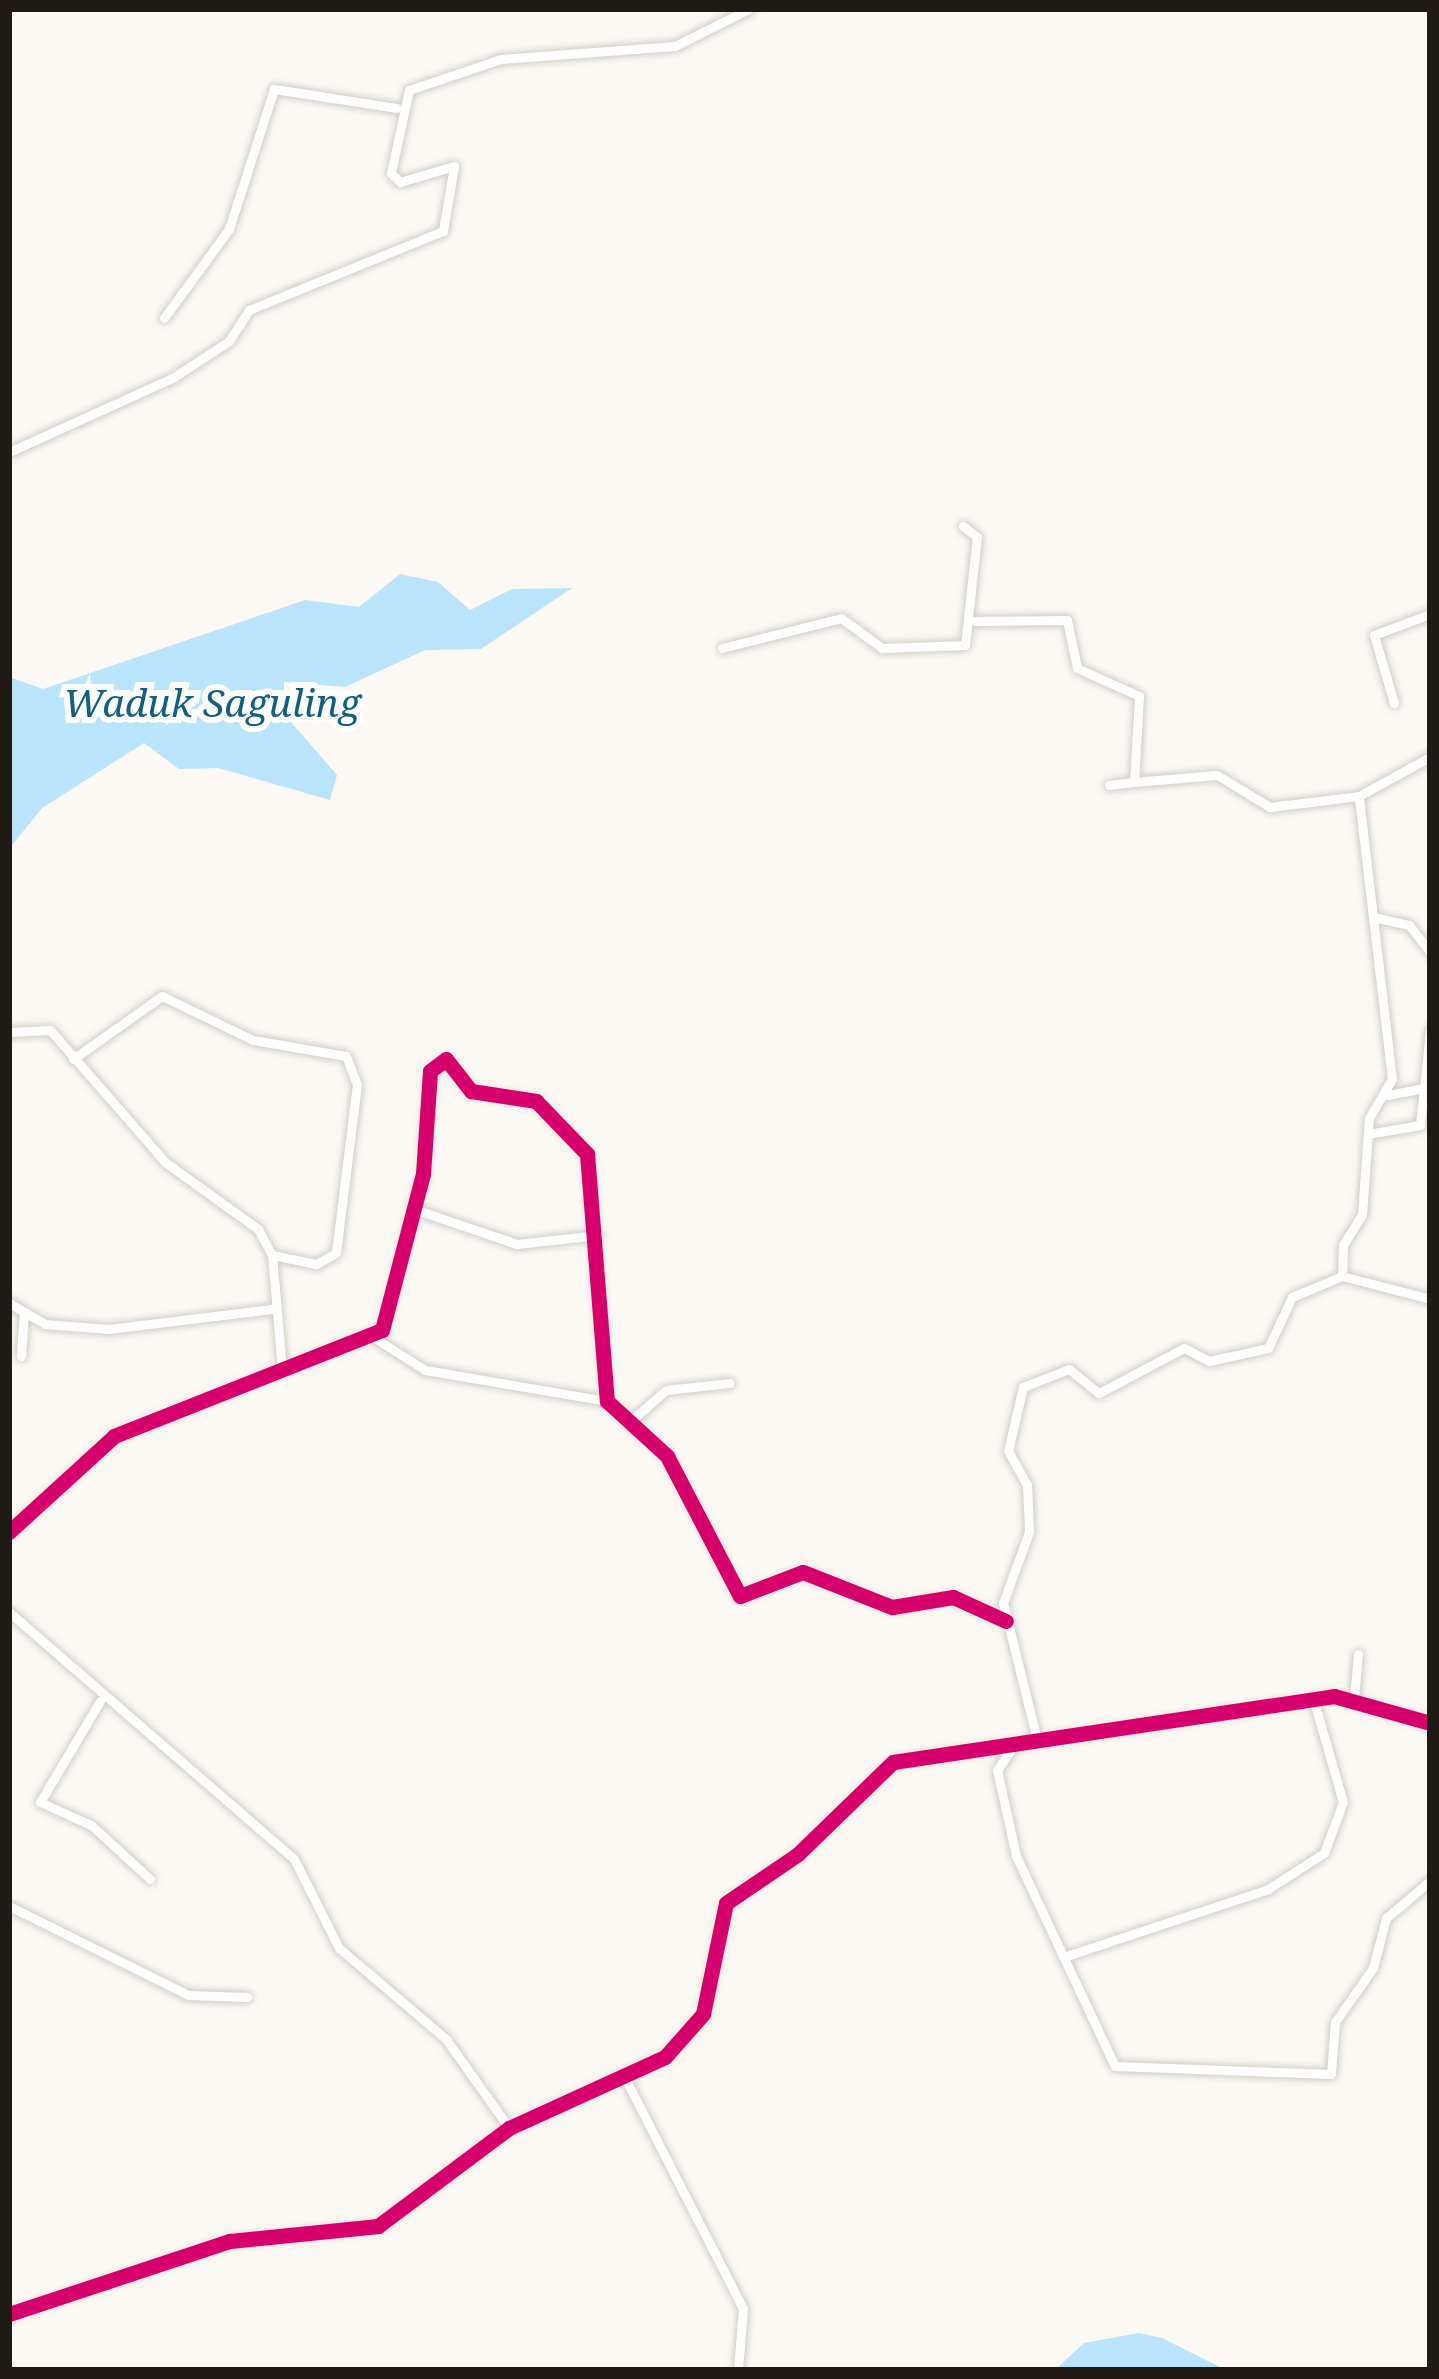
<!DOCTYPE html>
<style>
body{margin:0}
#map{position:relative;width:1439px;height:2379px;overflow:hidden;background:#fcf9f5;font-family:"Noto Serif",serif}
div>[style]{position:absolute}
.water>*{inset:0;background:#b9e4fb}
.roads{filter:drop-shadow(0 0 3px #d2cec9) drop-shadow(0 0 3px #d2cec9)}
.minor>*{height:9px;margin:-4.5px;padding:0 4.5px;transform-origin:4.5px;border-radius:4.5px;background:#fffefe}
.cycleway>*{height:15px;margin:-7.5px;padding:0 7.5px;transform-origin:7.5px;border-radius:7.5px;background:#d6006c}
span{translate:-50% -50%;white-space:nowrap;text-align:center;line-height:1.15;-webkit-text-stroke:12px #fff;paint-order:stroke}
.water-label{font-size:39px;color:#125f81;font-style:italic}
.frame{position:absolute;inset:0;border:12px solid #1f1b14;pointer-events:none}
</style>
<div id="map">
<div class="water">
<div style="clip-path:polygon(400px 574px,438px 582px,470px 610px,512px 589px,572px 588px,481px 649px,425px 650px,345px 687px,284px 682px,283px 713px,337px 775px,330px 800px,218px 768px,179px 769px,144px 743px,42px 808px,9px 849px,9px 677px,43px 689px,305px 600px,359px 607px)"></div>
<div style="clip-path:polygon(1139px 2333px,1162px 2338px,1226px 2370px,1055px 2370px,1084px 2343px)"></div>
</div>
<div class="roads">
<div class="minor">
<div style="left:164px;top:318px;width:110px;rotate:-53.9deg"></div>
<div style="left:229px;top:229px;width:147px;rotate:-72.2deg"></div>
<div style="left:274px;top:89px;width:124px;rotate:8.8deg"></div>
<div style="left:9px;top:452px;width:181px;rotate:-24.4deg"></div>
<div style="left:174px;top:377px;width:66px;rotate:-33.2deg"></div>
<div style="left:229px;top:341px;width:37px;rotate:-57deg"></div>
<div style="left:249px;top:310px;width:209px;rotate:-22.2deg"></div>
<div style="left:443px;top:231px;width:66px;rotate:-80.4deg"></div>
<div style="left:454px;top:166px;width:56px;rotate:163.5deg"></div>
<div style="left:400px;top:182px;width:13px;rotate:-135deg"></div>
<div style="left:391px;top:173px;width:85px;rotate:-77.8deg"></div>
<div style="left:409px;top:90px;width:97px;rotate:-18.6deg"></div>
<div style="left:501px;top:59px;width:174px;rotate:-4.3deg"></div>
<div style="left:675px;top:46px;width:83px;rotate:-26.6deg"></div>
<div style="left:975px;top:621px;width:92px;rotate:-0.6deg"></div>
<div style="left:1067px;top:620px;width:49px;rotate:78.2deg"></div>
<div style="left:1077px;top:668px;width:68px;rotate:24.3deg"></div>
<div style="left:1139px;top:696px;width:86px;rotate:93.3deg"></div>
<div style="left:1134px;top:782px;width:83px;rotate:-4.8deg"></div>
<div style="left:1217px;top:775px;width:62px;rotate:31.1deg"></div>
<div style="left:1270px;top:807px;width:90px;rotate:-7deg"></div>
<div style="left:722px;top:648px;width:123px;rotate:-14.1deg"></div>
<div style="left:841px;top:618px;width:51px;rotate:36.2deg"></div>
<div style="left:882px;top:648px;width:83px;rotate:-2.1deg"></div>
<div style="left:965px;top:645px;width:109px;rotate:-83.7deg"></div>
<div style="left:977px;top:537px;width:18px;rotate:-142deg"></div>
<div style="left:1394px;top:703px;width:71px;rotate:-106.4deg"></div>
<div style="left:1374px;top:635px;width:60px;rotate:-20.6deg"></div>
<div style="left:1109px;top:785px;width:25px;rotate:-7deg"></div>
<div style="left:1378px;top:918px;width:32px;rotate:13deg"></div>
<div style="left:1409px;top:925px;width:34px;rotate:52deg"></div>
<div style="left:9px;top:1032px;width:41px;rotate:-2.8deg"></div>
<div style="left:50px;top:1030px;width:175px;rotate:48.9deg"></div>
<div style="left:165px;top:1162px;width:115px;rotate:35.8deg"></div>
<div style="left:258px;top:1229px;width:30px;rotate:62deg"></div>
<div style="left:272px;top:1255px;width:114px;rotate:85deg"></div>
<div style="left:73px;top:1059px;width:109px;rotate:-35.3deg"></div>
<div style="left:162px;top:996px;width:101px;rotate:25.8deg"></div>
<div style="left:253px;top:1040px;width:94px;rotate:9.8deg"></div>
<div style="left:346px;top:1056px;width:30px;rotate:69deg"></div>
<div style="left:357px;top:1084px;width:170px;rotate:97.1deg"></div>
<div style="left:336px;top:1253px;width:23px;rotate:151deg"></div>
<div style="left:316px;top:1264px;width:45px;rotate:-168.4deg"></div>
<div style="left:1388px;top:1095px;width:38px;rotate:-11deg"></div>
<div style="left:1368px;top:1134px;width:53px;rotate:-9.8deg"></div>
<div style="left:1420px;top:1125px;width:95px;rotate:-83.9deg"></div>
<div style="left:414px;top:1209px;width:109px;rotate:18.8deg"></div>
<div style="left:517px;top:1244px;width:81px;rotate:-6.4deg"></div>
<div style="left:1342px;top:1276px;width:31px;rotate:-88deg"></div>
<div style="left:1343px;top:1245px;width:36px;rotate:-58deg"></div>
<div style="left:1362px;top:1215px;width:97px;rotate:-85.9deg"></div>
<div style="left:1369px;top:1118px;width:45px;rotate:-59.5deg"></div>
<div style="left:1392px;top:1079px;width:285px;rotate:-96.7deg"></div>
<div style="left:1359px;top:796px;width:81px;rotate:-28.8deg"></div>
<div style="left:9px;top:1303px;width:42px;rotate:30.3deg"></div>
<div style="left:45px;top:1324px;width:64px;rotate:4.5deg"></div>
<div style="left:109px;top:1329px;width:164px;rotate:-7deg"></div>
<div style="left:373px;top:1337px;width:62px;rotate:32.4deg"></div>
<div style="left:425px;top:1370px;width:185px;rotate:9.7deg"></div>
<div style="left:21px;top:1356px;width:44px;rotate:-86.1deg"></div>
<div style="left:633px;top:1419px;width:44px;rotate:-41.3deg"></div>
<div style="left:666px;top:1390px;width:64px;rotate:-6.2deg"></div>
<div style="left:9px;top:1532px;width:142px;rotate:-42.4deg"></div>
<div style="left:114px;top:1436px;width:288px;rotate:-21.6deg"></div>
<div style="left:382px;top:1330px;width:161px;rotate:-75.3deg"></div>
<div style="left:423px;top:1174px;width:103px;rotate:-86.1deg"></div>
<div style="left:430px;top:1071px;width:20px;rotate:-37deg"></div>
<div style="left:446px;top:1059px;width:41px;rotate:52deg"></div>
<div style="left:471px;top:1091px;width:66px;rotate:8.7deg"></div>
<div style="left:536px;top:1101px;width:74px;rotate:46.1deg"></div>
<div style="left:587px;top:1154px;width:248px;rotate:85.4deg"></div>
<div style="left:607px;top:1401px;width:81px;rotate:42.5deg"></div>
<div style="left:667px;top:1456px;width:158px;rotate:62.5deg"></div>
<div style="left:740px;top:1596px;width:67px;rotate:-20.9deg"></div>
<div style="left:803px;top:1572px;width:96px;rotate:21.5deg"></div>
<div style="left:892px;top:1607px;width:62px;rotate:-9.3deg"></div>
<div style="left:953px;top:1597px;width:58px;rotate:24.4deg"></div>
<div style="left:9px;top:1612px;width:377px;rotate:40.9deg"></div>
<div style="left:294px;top:1859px;width:100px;rotate:63.2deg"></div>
<div style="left:339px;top:1948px;width:140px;rotate:40.4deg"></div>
<div style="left:446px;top:2039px;width:109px;rotate:54.7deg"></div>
<div style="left:1354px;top:1699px;width:45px;rotate:-84.9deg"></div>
<div style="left:100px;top:1701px;width:117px;rotate:120.7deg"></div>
<div style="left:40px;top:1802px;width:56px;rotate:24.3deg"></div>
<div style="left:91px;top:1825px;width:80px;rotate:42.5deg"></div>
<div style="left:1037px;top:1740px;width:141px;rotate:-103.9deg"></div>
<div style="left:1003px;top:1603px;width:76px;rotate:-69.9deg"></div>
<div style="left:1029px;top:1532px;width:47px;rotate:-92.4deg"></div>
<div style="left:1027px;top:1485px;width:39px;rotate:-119deg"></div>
<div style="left:1008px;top:1451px;width:66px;rotate:-76.8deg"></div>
<div style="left:1023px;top:1387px;width:49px;rotate:-21.4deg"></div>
<div style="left:1069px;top:1369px;width:38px;rotate:39deg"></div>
<div style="left:1099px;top:1393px;width:96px;rotate:-27.9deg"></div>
<div style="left:1184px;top:1348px;width:28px;rotate:27deg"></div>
<div style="left:1209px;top:1361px;width:60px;rotate:-12.4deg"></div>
<div style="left:1268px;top:1348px;width:56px;rotate:-64.8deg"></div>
<div style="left:1292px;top:1297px;width:54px;rotate:-22.8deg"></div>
<div style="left:1342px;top:1276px;width:91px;rotate:14.6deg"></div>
<div style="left:1014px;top:1745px;width:30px;rotate:124deg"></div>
<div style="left:997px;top:1770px;width:88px;rotate:77.5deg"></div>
<div style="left:1016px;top:1856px;width:232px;rotate:64.8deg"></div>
<div style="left:1115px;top:2066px;width:216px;rotate:2.1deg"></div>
<div style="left:1331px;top:2074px;width:52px;rotate:-85.6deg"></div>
<div style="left:1335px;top:2022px;width:66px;rotate:-54.9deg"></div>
<div style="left:1373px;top:1968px;width:52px;rotate:-75.4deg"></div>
<div style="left:1386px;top:1918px;width:57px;rotate:-40.1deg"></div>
<div style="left:9px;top:1906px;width:200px;rotate:26.4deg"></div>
<div style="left:188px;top:1995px;width:59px;rotate:1.9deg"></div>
<div style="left:1066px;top:1956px;width:213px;rotate:-18.3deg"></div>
<div style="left:1268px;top:1889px;width:67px;rotate:-32.7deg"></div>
<div style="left:1324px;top:1853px;width:54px;rotate:-69.6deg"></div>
<div style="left:1343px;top:1802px;width:108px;rotate:-106.1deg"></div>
<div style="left:625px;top:2078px;width:259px;rotate:62.9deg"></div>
<div style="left:743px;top:2309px;width:61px;rotate:94.7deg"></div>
<div style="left:9px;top:2314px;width:233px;rotate:-18.3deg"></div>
<div style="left:230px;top:2241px;width:149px;rotate:-5.8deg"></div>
<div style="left:378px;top:2226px;width:164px;rotate:-36.8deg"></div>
<div style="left:509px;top:2128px;width:171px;rotate:-24.5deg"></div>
<div style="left:665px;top:2057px;width:57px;rotate:-48.5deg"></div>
<div style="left:703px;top:2014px;width:113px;rotate:-78.3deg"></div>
<div style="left:726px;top:1903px;width:87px;rotate:-34.2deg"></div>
<div style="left:798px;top:1854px;width:132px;rotate:-44.1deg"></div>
<div style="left:893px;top:1762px;width:446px;rotate:-8.5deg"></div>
<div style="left:1334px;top:1696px;width:100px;rotate:15.7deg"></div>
</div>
</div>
<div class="cycleway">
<div style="left:9px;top:1532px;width:142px;rotate:-42.4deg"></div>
<div style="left:114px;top:1436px;width:288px;rotate:-21.6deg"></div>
<div style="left:382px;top:1330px;width:161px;rotate:-75.3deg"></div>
<div style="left:423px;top:1174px;width:103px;rotate:-86.1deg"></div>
<div style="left:430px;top:1071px;width:20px;rotate:-37deg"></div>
<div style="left:446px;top:1059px;width:41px;rotate:52deg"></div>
<div style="left:471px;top:1091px;width:66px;rotate:8.7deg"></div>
<div style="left:536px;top:1101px;width:74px;rotate:46.1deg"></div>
<div style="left:587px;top:1154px;width:248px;rotate:85.4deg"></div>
<div style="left:607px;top:1401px;width:81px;rotate:42.5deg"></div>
<div style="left:667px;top:1456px;width:158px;rotate:62.5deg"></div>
<div style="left:740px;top:1596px;width:67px;rotate:-20.9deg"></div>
<div style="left:803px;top:1572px;width:96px;rotate:21.5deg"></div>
<div style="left:892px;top:1607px;width:62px;rotate:-9.3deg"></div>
<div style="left:953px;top:1597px;width:58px;rotate:24.4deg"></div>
<div style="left:9px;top:2314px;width:233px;rotate:-18.3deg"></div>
<div style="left:230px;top:2241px;width:149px;rotate:-5.8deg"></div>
<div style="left:378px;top:2226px;width:164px;rotate:-36.8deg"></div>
<div style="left:509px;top:2128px;width:171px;rotate:-24.5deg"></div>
<div style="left:665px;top:2057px;width:57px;rotate:-48.5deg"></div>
<div style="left:703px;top:2014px;width:113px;rotate:-78.3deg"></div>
<div style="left:726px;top:1903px;width:87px;rotate:-34.2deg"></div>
<div style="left:798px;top:1854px;width:132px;rotate:-44.1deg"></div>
<div style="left:893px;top:1762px;width:446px;rotate:-8.5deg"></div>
<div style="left:1334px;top:1696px;width:100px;rotate:15.7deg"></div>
</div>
<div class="water-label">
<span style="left:212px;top:702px">Waduk Saguling</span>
</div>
<div class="frame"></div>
</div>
